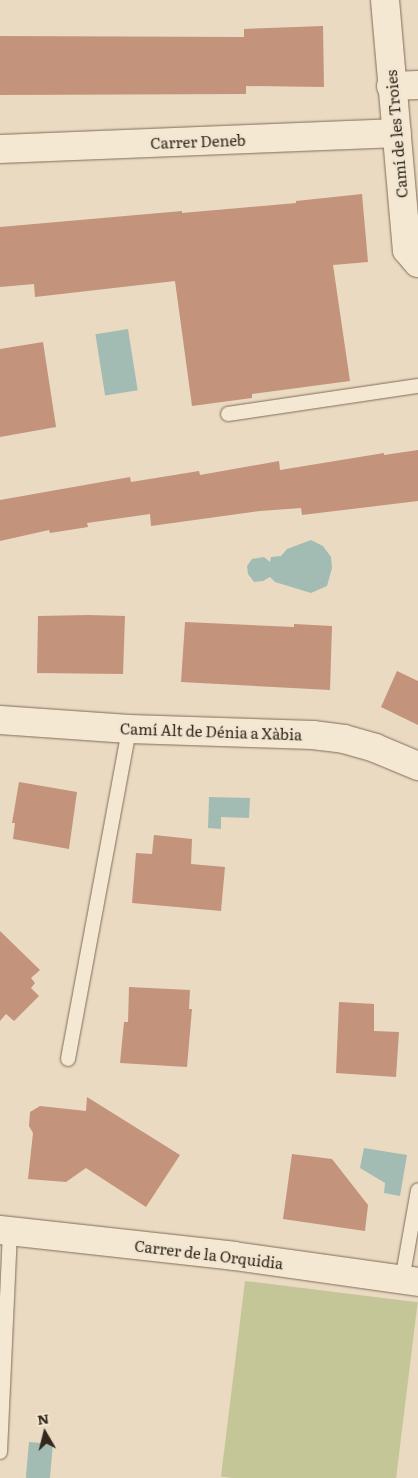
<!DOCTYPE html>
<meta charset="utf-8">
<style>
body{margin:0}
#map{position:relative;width:418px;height:1478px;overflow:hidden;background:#e9dac1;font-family:Literata,serif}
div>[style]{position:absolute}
.green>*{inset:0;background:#c4c697;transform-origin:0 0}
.water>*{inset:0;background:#a3bcb3;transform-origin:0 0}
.building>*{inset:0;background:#c4937b}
.roads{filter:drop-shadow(0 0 1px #816c5b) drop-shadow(0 0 1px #816c5b)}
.lane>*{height:14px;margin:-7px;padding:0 7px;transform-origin:7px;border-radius:7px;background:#f5e8d3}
.street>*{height:28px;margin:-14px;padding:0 14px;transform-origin:14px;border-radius:14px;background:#f5e8d3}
span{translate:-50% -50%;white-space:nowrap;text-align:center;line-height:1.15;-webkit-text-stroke:4.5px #f1e5d0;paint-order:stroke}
.street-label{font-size:15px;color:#32261d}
.north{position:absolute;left:20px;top:1408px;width:50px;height:50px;-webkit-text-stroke:4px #f1e5d0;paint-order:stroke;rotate:352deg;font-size:14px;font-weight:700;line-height:20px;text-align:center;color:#32261d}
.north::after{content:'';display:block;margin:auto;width:18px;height:22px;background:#32261d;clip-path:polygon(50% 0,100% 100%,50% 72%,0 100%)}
</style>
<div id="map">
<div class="green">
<div style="left:245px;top:1281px;width:174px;height:197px;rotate:7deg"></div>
</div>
<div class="water">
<div style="left:128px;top:329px;width:62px;height:33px;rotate:81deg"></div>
<div style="clip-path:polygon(311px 540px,323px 546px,331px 557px,332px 568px,327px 586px,311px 593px,275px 582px,270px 577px,263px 581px,254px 582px,248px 574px,247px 566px,252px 559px,264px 557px,270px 562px,271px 557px,281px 556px,287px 549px)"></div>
<div style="clip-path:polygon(209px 797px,250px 798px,249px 818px,221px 817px,221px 829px,208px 828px)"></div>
<div style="clip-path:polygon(364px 1148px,407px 1155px,400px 1196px,384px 1193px,385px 1183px,360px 1168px)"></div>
<div style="left:29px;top:1442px;width:24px;height:36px;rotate:5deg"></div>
</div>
<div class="building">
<div style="clip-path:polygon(323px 26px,324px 87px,246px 86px,246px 94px,0 95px,0 36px,244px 37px,244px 29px)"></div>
<div style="clip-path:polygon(362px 194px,368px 262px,333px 265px,350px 381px,252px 394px,252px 398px,192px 406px,175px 281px,35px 297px,34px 284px,0 287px,0 227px,182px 211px,182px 213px,296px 203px,296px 201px)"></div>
<div style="clip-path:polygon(43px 342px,56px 427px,0 437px,0 349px)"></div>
<div style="clip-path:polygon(418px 450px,418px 501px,302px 515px,301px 508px,260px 511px,151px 526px,150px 514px,87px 523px,88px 527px,50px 533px,49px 530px,0 541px,0 500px,130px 477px,131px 482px,199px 471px,200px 475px,279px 461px,280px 470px,384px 453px,384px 455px)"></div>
<div style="clip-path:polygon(89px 615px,125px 616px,123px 674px,37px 673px,38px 616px)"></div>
<div style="clip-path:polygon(185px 622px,294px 627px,294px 624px,332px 626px,330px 690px,181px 682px)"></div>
<div style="clip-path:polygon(397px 671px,418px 681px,418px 725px,381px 707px)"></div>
<div style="clip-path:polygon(19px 782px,77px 792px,69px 849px,13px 839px,15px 823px,12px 823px)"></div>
<div style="clip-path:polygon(154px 835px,192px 839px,191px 864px,225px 867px,221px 911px,132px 903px,136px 853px,152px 854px)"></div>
<div style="clip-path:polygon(0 931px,40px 970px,31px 978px,35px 983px,31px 988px,39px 996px,14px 1021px,6px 1014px,0 1021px)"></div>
<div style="clip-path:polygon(129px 987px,190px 990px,189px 1009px,192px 1009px,187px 1067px,120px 1063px,124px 1022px,128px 1022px)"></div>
<div style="clip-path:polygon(339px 1002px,374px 1004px,374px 1031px,399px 1032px,396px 1077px,336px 1073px)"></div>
<div style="clip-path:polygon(87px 1097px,180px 1155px,146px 1207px,86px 1168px,66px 1182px,28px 1179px,33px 1133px,29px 1126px,30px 1112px,40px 1106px,86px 1111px)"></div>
<div style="clip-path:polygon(292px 1154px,332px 1159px,368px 1205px,365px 1231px,283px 1219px)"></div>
</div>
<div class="roads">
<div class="lane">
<div style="left:228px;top:414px;width:192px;rotate:-8.4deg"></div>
<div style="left:68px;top:1059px;width:336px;rotate:-79.5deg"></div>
<div style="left:402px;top:1280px;width:91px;rotate:-79.9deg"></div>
<div style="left:0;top:1452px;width:220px;rotate:-87.4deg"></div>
</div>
<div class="street">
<div style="left:385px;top:0;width:251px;rotate:85deg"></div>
<div style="left:407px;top:250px;width:17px;rotate:50deg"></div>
<div style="left:391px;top:86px;width:27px;rotate:-2deg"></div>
<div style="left:0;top:149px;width:397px;rotate:-2.3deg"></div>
<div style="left:0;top:720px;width:129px;rotate:4deg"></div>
<div style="left:129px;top:729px;width:184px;rotate:1.9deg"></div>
<div style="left:313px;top:735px;width:31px;rotate:7deg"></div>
<div style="left:344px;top:739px;width:32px;rotate:16deg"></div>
<div style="left:375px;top:748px;width:47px;rotate:22.7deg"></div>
<div style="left:0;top:1230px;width:235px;rotate:6.3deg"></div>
<div style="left:234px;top:1256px;width:186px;rotate:8deg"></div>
</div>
</div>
<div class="street-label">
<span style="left:396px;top:134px;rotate:-95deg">Camí de les Troies</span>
<span style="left:198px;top:141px;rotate:-2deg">Carrer Deneb</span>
<span style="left:211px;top:731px;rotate:2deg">Camí Alt de Dénia a Xàbia</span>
<span style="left:209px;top:1254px;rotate:7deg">Carrer de la Orquidia</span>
</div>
<div class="north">N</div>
</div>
